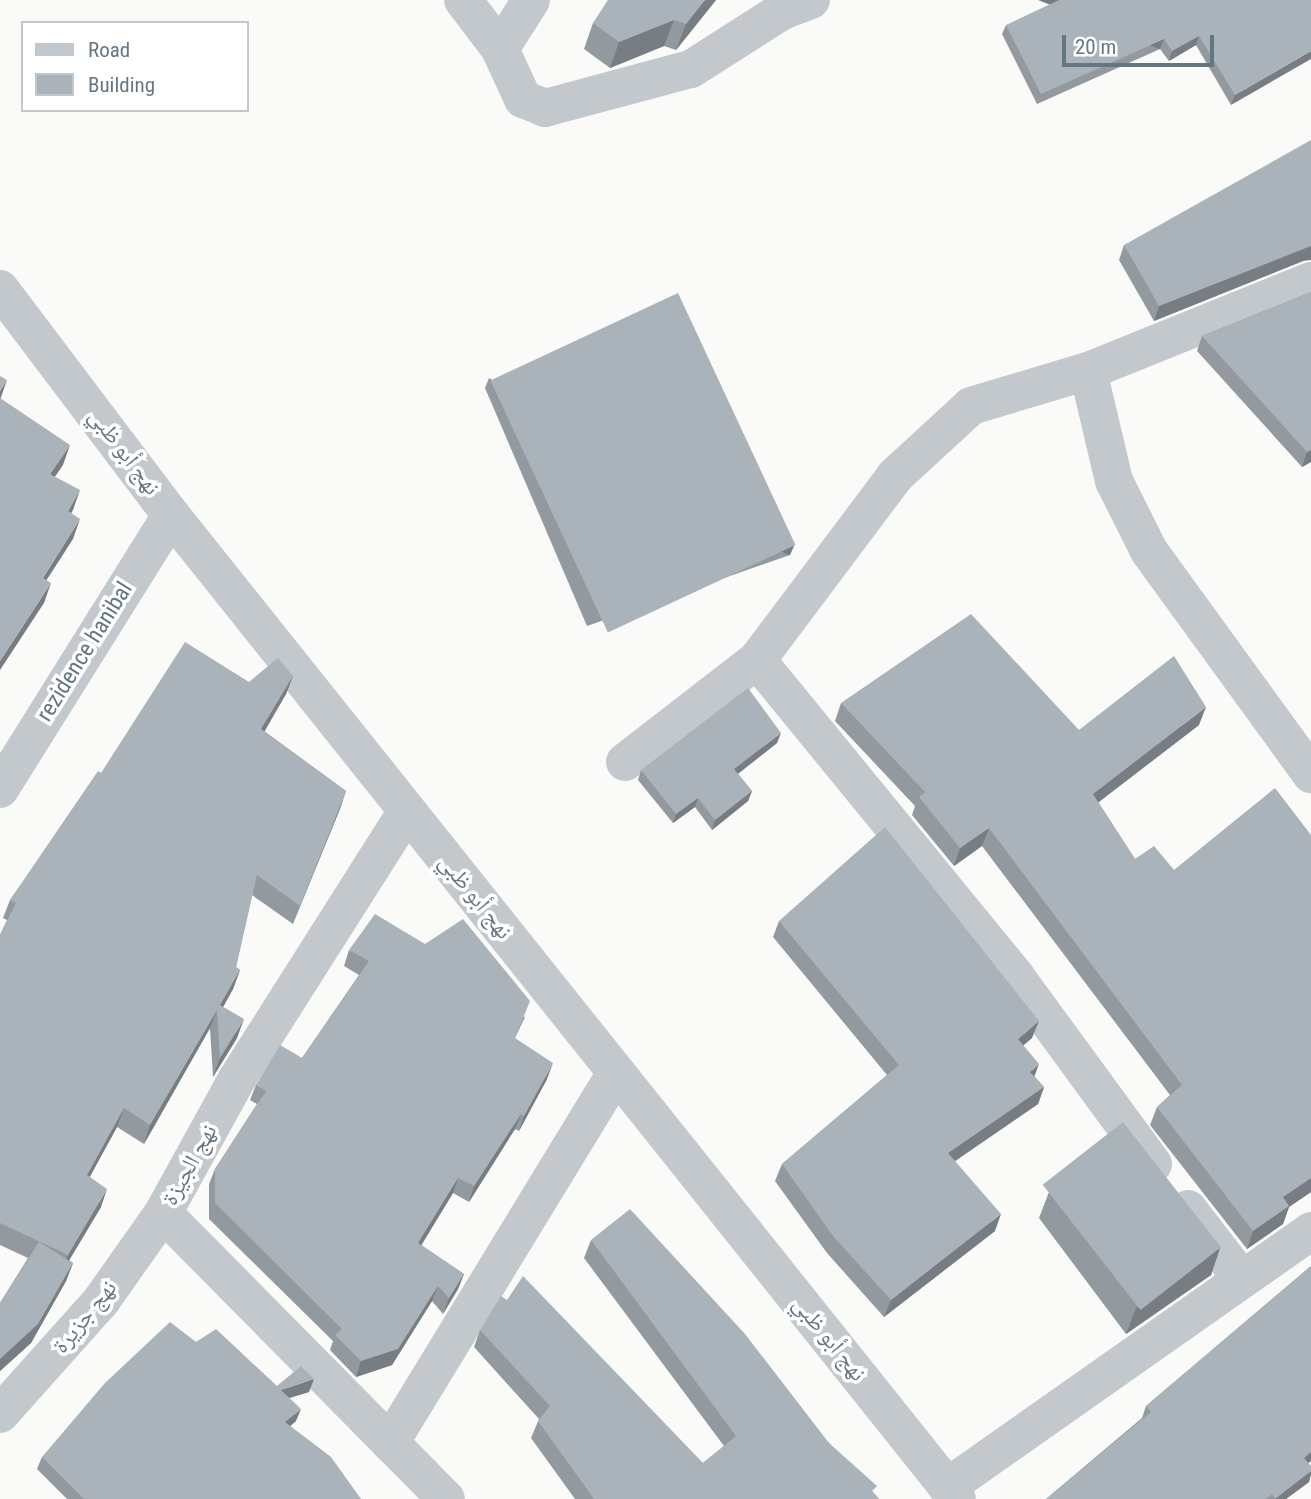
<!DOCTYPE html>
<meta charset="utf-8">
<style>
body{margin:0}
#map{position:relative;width:1311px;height:1499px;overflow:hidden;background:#fafaf8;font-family:"Roboto Condensed","Noto Naskh Arabic",sans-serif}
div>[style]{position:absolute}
.street>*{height:38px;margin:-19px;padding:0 19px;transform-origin:19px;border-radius:19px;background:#c3c8cc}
.wall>*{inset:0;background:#929a9f}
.shaded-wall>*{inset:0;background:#777d82;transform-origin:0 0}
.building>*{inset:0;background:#aab3b9;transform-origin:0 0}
span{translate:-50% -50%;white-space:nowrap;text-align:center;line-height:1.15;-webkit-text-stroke:7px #fff;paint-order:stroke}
.street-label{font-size:23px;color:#657683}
.legend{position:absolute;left:21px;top:21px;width:228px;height:91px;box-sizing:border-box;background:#fff;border:2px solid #c1c8cd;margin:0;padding:9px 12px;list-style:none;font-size:21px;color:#657683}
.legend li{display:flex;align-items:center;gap:14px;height:35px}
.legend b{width:35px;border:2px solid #c1c8cd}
.scale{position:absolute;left:1062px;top:35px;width:152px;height:32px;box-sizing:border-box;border:4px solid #657683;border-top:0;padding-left:9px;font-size:21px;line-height:24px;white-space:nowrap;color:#657683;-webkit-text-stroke:5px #fff;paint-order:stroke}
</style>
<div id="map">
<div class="street">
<div style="left:463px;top:0;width:61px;rotate:52.9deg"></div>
<div style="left:531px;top:0;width:58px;rotate:122.3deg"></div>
<div style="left:500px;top:49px;width:55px;rotate:65.3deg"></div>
<div style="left:523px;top:99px;width:24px;rotate:22deg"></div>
<div style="left:545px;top:108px;width:151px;rotate:-15deg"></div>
<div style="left:691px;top:69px;width:108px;rotate:-32.5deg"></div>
<div style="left:782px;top:11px;width:31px;rotate:-21deg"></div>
<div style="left:0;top:289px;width:283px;rotate:52.9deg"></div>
<div style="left:171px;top:515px;width:1259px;rotate:51.38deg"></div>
<div style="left:1088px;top:371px;width:113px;rotate:76.7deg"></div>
<div style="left:1114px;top:481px;width:78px;rotate:63.4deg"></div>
<div style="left:1149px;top:551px;width:276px;rotate:54deg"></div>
<div style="left:757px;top:660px;width:409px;rotate:50.7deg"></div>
<div style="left:1016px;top:977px;width:232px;rotate:53.8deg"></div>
<div style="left:625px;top:762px;width:167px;rotate:-37.7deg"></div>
<div style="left:757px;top:660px;width:230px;rotate:-53.1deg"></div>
<div style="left:895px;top:476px;width:103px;rotate:-42.6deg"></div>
<div style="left:971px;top:406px;width:122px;rotate:-16.7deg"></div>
<div style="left:1088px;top:371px;width:240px;rotate:-22deg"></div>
<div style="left:0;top:789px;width:323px;rotate:-58deg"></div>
<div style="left:407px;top:811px;width:317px;rotate:122.4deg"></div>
<div style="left:237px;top:1079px;width:153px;rotate:118.9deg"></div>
<div style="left:163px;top:1213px;width:402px;rotate:45.3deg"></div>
<div style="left:1188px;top:1209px;width:88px;rotate:52.4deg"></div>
<div style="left:0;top:1414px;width:152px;rotate:-48.2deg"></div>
<div style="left:101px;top:1301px;width:108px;rotate:-54.8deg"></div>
<div style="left:390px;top:1443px;width:434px;rotate:-58.6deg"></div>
<div style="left:947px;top:1487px;width:445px;rotate:-35.1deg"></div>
</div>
<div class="wall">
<div style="clip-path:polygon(716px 0,676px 50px,664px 46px,610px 68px,584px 49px,593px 23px)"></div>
<div style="clip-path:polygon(1311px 0,1231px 105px,1196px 45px,1169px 61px,1160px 49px,1037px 104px,1002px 34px,1006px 25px)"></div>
<div style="clip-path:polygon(1124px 245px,1303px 261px,1154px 321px,1119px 260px)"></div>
<div style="clip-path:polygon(1311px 292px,1311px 462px,1302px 467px,1197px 351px,1202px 336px)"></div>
<div style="clip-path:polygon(489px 378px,790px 555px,587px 626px,485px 388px)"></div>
<div style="clip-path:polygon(293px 676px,286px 694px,264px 731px,346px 791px,293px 924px,252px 895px,236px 967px,240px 970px,233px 989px,223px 1007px,237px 1038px,213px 1077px,210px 1028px,144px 1144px,117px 1127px,90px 1176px,101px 1207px,69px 1260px,73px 1263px,66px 1281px,31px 1343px,0 1371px,0 1303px,28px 1258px,0 1245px,0 935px,7px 920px,3px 918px,10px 900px,101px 773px,249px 682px)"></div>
<div style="clip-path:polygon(841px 703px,1079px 730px,1199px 725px,1098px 802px,1135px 859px,1174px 870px,1311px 835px,1311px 1192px,1289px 1207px,1283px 1224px,1247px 1249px,1150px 1125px,1157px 1107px,1170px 1095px,982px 846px,954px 866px,912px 815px,915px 806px,835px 721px)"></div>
<div style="clip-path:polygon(777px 743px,738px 774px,752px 791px,748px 801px,712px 830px,695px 807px,673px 823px,638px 780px,641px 770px)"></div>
<div style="clip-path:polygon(779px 921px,1032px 1038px,1023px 1045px,1034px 1076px,1044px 1087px,1038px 1104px,955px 1161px,995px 1231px,884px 1317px,827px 1253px,775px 1181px,782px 1164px,887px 1075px,773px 937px)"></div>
<div style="clip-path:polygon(349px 950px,525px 1017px,515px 1038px,547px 1079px,519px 1131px,515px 1129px,469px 1202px,453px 1193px,421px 1245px,464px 1274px,458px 1289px,443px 1314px,432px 1301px,392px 1365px,356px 1377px,330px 1350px,333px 1341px,209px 1219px,209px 1184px,215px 1169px,257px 1104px,250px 1100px,256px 1085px,302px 1058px,359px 975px,344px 966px)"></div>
<div style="clip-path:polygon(1049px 1192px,1220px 1248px,1211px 1275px,1126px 1334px,1039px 1218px)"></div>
<div style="clip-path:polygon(591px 1240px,829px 1443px,879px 1499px,575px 1499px,531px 1438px,539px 1419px,474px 1347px,480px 1330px,703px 1463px,724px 1446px,584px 1258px)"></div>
<div style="clip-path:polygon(1311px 1266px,1311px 1461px,1308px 1463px,1309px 1482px,1286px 1499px,1046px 1499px,1142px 1418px,1146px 1406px)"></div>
<div style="clip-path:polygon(196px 1342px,277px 1386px,309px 1392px,289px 1398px,296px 1421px,290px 1426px,361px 1499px,67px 1499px,37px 1469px,42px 1457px)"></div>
</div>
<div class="shaded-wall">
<div style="clip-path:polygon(705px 0,716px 0,676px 50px,686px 24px)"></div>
<div style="clip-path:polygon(674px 20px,664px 46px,610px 68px,619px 42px)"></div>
<div style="clip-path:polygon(1199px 36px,1196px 45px,1169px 61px,1172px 51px)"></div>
<div style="left:1164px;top:39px;width:11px;height:135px;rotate:112deg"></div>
<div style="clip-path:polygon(1311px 51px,1311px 59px,1231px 105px,1235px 95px)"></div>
<div style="clip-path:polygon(1308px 246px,1311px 246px,1311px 260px,1303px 261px,1154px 321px,1159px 306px)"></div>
<div style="clip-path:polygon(7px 380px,0 400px,0 391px)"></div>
<div style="clip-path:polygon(70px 445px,63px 465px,43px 494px,50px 474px)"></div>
<div style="clip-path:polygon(1311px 450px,1311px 462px,1302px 467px,1307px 452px)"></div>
<div style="clip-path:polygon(80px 490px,73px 510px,61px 531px,68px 511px)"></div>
<div style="clip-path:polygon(80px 519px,73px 539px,35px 598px,43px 578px)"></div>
<div style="left:794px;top:546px;width:10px;height:216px;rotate:114deg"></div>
<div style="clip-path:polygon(51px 583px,44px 603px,0 670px,0 661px)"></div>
<div style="clip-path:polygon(293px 676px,286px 694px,255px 748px,261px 729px)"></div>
<div style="clip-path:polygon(1206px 707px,1199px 725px,1086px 812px,1093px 794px)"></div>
<div style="clip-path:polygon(781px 733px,777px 743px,731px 779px,734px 769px)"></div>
<div style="clip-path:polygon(346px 791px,340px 809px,293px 924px,300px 906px)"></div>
<div style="clip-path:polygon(752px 791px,748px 801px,712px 830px,715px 820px)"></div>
<div style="clip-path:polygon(698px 798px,695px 807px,673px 823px,676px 814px)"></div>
<div style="clip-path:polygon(989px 828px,982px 846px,954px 866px,960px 848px)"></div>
<div style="clip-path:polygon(240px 970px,233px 989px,218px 1016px,220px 1005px)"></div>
<div style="clip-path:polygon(217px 1010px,210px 1028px,144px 1144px,150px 1125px)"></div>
<div style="clip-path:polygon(244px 1019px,237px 1038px,213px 1077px,220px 1058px)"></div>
<div style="clip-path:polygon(1039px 1021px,1032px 1038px,1011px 1056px,1018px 1039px)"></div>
<div style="clip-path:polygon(553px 1063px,547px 1079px,519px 1131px,524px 1116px)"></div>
<div style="clip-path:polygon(1039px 1064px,1033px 1080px,1030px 1072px)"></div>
<div style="clip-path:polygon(1044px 1087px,1038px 1104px,942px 1170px,948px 1153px)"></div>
<div style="clip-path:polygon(124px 1108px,117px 1127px,81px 1193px,87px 1175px)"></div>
<div style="clip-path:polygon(521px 1114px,515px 1129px,469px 1202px,474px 1186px)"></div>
<div style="clip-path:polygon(458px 1178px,453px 1193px,413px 1259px,418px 1243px)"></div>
<div style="clip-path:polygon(1311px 1178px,1311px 1192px,1289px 1207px,1283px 1224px,1247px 1249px,1253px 1231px,1283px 1197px)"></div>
<div style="clip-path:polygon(107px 1189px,101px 1207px,61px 1274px,68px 1255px)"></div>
<div style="clip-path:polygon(1001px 1214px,995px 1231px,884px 1317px,891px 1300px)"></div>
<div style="clip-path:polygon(1220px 1248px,1211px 1275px,1126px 1334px,1136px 1308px)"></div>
<div style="clip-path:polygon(73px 1263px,66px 1281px,31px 1343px,0 1371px,0 1359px)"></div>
<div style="clip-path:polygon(464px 1274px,458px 1289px,443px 1314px,449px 1298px)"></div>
<div style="clip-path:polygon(438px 1286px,432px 1301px,392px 1365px,356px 1377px,361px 1361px)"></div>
<div style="clip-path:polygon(314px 1379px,309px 1392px,276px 1402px,281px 1390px)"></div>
<div style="clip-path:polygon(301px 1409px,296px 1421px,281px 1434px,285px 1422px)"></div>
<div style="clip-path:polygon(1311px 1452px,1311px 1461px,1299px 1470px,1304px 1458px)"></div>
<div style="clip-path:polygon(1311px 1471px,1311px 1475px,1309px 1482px,1286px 1499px,1275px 1499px)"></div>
</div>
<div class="building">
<div style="clip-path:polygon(608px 0,705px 0,686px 24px,674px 20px,619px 42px,593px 23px)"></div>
<div style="clip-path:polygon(1059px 0,1311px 0,1311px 51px,1235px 95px,1199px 36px,1172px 51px,1164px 39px,1041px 94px,1006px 25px)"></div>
<div style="clip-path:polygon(1311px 140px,1311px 246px,1159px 306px,1124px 245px)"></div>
<div style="clip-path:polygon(1311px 292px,1311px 450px,1307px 452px,1202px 336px)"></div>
<div style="left:678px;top:293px;width:278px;height:207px;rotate:65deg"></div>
<div style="clip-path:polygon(0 376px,7px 380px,0 391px)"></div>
<div style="clip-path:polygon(0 398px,70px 445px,50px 474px,80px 490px,68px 511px,80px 519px,43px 578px,51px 583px,0 661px)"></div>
<div style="clip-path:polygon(971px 614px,1079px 730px,1174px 656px,1206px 707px,1093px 794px,1135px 859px,1154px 846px,1174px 870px,1275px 788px,1311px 835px,1311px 1178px,1283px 1197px,1289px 1206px,1253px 1231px,1157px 1107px,1182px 1085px,989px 828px,960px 848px,919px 797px,925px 792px,841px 703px)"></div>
<div style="clip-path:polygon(185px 642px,249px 682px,278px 658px,293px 676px,261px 729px,346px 791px,300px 906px,257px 875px,236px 967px,240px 970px,220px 1005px,244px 1019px,220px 1058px,217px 1010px,150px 1125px,124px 1108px,87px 1175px,107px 1189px,68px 1255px,0 1223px,0 935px,16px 903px,10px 900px,98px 771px,101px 773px)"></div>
<div style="clip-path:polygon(748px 688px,781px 733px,734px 769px,752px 791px,715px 820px,698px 798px,676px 814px,641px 770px)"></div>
<div style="clip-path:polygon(885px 827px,1039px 1021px,1018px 1039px,1039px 1064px,1030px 1072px,1044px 1087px,948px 1153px,1001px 1214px,891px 1300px,833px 1236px,782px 1164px,899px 1065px,779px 921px)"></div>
<div style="clip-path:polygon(375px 914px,425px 944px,463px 919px,530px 1001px,515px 1038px,553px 1063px,524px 1116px,521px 1114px,474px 1186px,458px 1178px,418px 1243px,464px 1274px,449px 1298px,438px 1286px,398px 1349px,361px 1361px,335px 1335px,342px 1329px,215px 1203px,215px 1169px,266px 1091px,256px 1085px,280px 1045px,302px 1058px,369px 961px,349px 950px)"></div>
<div style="left:1123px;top:1122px;width:159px;height:102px;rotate:52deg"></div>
<div style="clip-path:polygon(630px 1209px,745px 1334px,829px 1443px,877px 1486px,872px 1491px,879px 1499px,594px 1499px,538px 1421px,550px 1406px,480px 1330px,501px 1296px,507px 1300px,523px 1276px,703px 1463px,736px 1436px,591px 1240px)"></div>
<div style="clip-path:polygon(39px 1242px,73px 1263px,38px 1324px,0 1359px,0 1303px)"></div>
<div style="clip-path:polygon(1311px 1266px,1311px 1452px,1304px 1458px,1311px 1466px,1311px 1471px,1275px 1499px,1272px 1494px,1266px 1499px,1046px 1499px,1151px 1412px,1146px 1406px)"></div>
<div style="clip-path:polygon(170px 1322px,196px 1342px,216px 1329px,277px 1386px,301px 1366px,314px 1379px,281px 1390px,301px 1409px,285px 1422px,331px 1457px,361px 1499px,84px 1499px,42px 1457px,105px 1383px)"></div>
</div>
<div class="street-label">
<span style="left:124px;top:452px;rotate:53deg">نهج أبو ظبي</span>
<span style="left:85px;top:652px;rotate:-58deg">rezidence hanibal</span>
<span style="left:475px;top:897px;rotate:51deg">نهج أبو ظبي</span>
<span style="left:190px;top:1165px;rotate:-61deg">نهج الجيزة</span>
<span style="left:85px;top:1317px;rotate:-51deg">نهج جزيرة</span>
<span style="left:829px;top:1339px;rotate:51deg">نهج أبو ظبي</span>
</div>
<ul class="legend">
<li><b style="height:9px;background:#c3c8cc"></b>Road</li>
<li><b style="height:19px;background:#aab3b9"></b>Building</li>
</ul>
<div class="scale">20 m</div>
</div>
